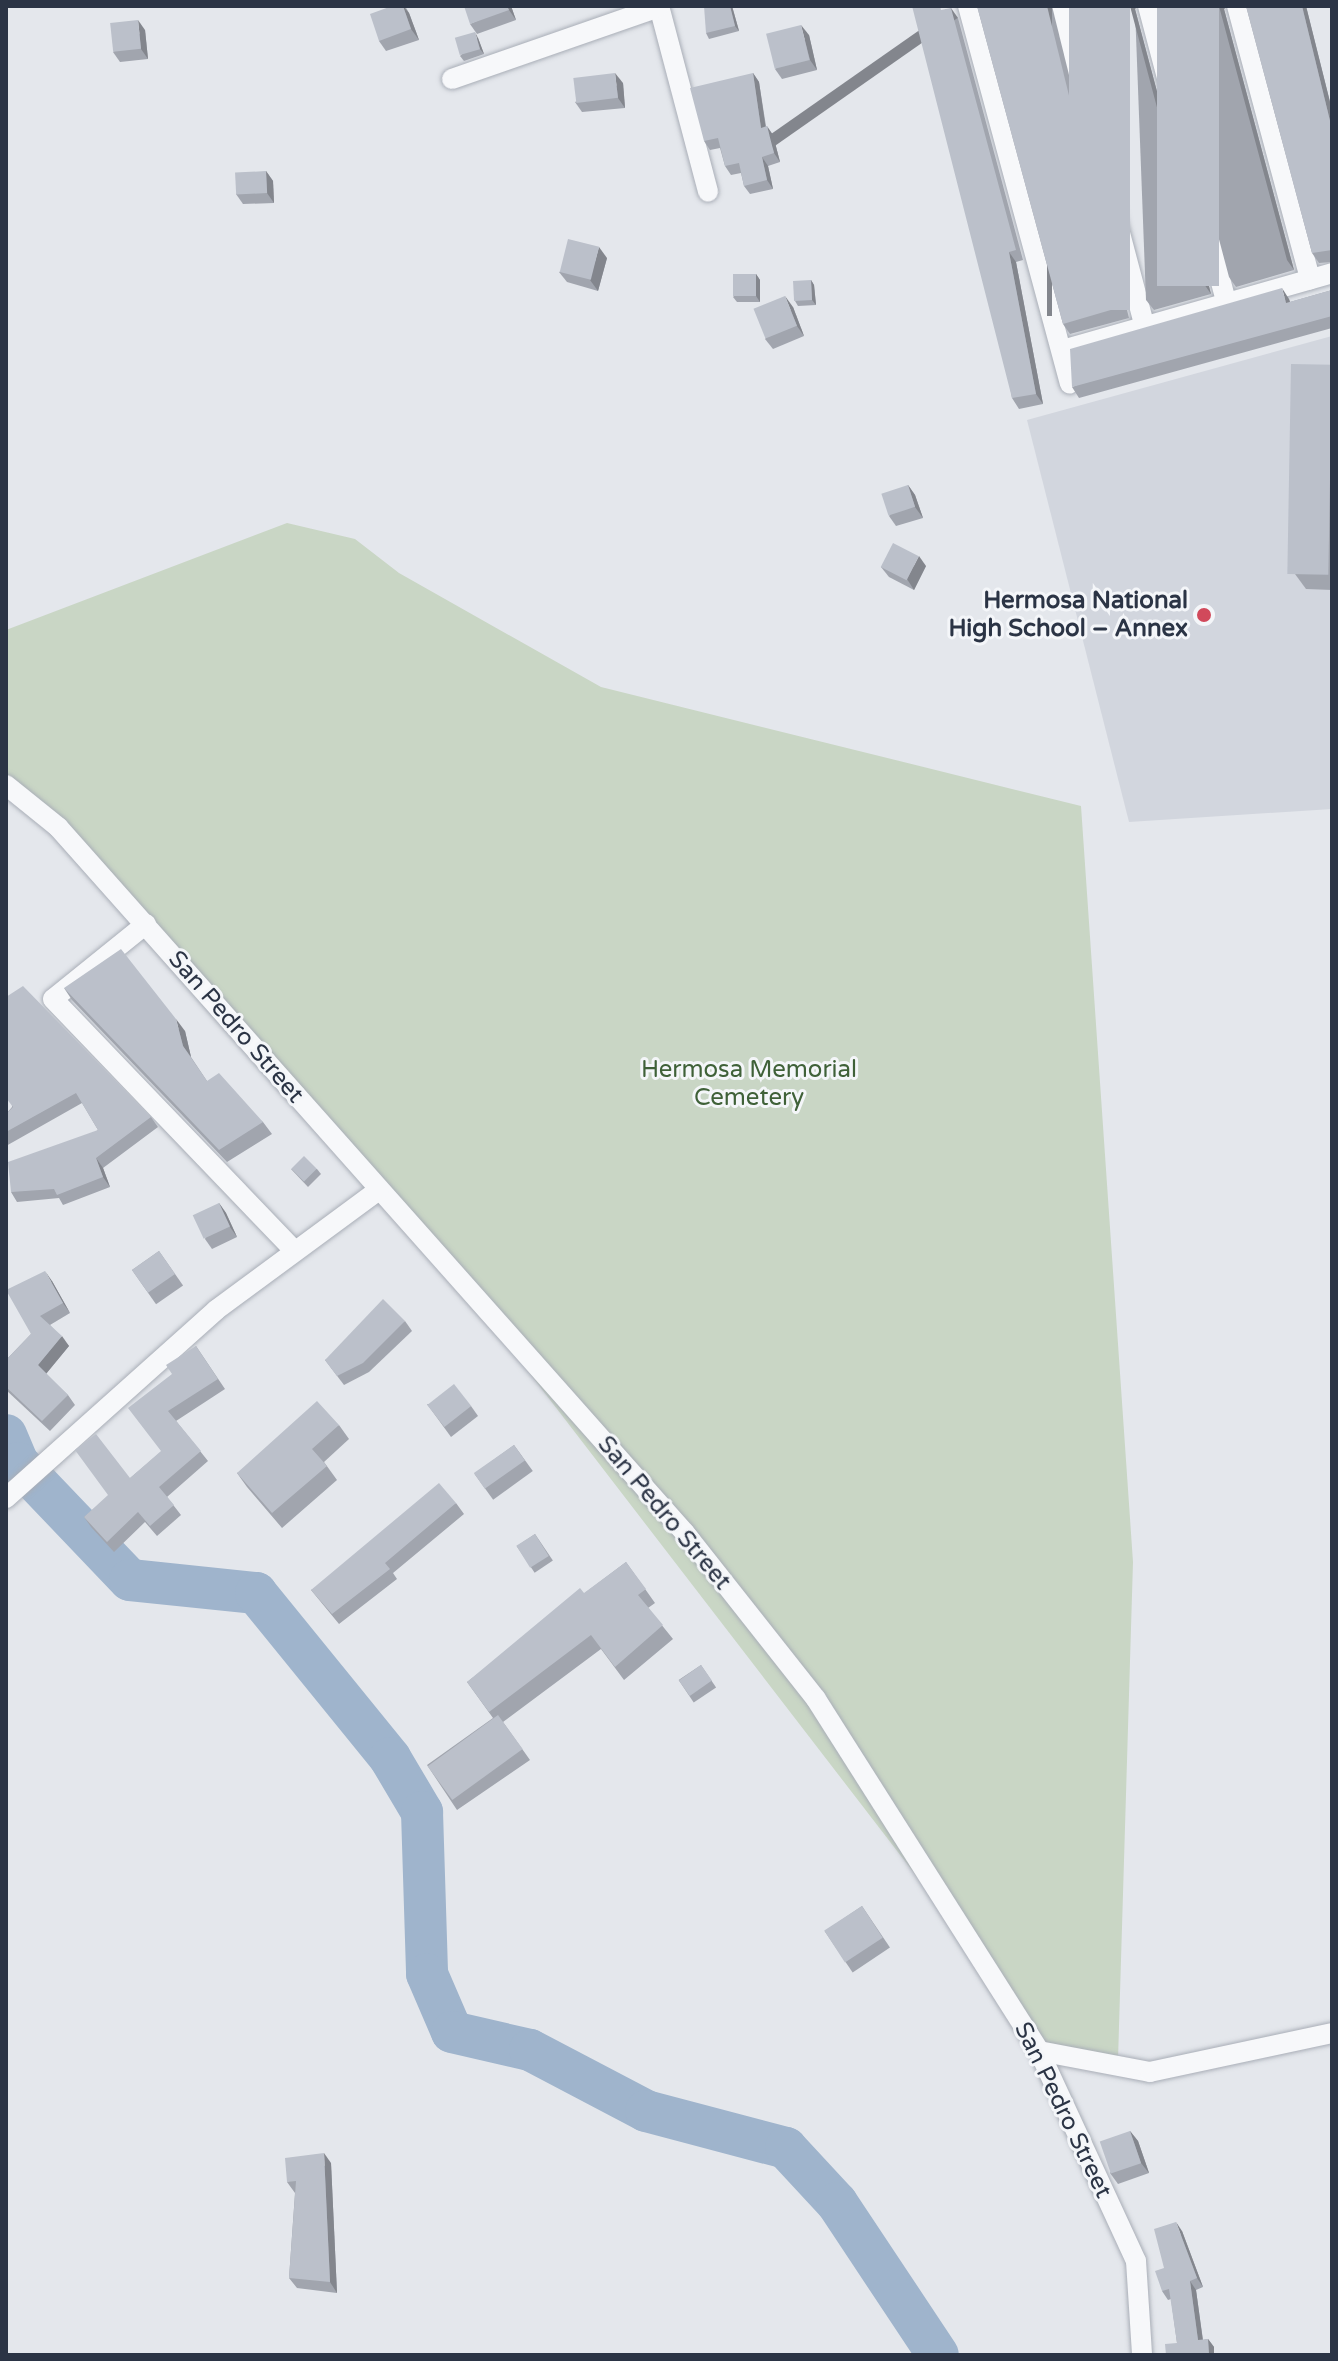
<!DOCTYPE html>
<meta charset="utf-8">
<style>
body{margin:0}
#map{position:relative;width:1338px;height:2361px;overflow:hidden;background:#e4e7ec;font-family:"Varela Round",sans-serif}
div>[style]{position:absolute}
.built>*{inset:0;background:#d2d6de}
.green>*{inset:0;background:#c9d6c5}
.river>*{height:42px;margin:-21px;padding:0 21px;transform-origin:21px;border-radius:21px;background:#9fb4cc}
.roads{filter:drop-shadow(0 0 2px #a9aeb7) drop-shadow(0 0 2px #a9aeb7)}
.minor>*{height:20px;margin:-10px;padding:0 10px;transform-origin:10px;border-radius:10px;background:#f7f8fa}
.wall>*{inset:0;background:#a1a5ae;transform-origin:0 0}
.shaded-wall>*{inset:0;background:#83868d;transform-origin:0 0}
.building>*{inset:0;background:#bbc0ca;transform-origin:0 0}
.dots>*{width:22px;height:22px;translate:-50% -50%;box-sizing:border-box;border:4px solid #f4f6f9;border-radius:50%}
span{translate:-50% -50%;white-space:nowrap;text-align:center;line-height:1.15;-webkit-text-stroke:6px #f4f6f9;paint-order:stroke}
.poi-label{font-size:24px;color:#2b3445;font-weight:700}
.right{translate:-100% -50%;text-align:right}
.street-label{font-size:24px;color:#2b3445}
.park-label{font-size:24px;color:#3f6138}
.frame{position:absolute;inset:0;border:8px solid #2b3445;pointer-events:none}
</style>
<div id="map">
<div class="built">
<div style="clip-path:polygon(1332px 336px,1332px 809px,1129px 822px,1027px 420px)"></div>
</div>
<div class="green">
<div style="clip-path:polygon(287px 523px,355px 539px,399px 573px,601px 687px,1081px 806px,1133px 1562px,1118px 2060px,1051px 2051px,400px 1205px,6px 777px,6px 630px)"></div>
</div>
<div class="river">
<div style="left:6px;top:1435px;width:30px;rotate:67deg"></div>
<div style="left:18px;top:1463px;width:162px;rotate:46.3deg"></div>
<div style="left:130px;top:1580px;width:127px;rotate:5.9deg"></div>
<div style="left:256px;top:1593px;width:213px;rotate:50.9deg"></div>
<div style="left:390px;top:1758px;width:63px;rotate:59.3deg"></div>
<div style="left:422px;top:1812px;width:162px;rotate:88.2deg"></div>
<div style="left:427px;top:1974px;width:63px;rotate:66.7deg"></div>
<div style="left:452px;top:2032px;width:80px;rotate:13deg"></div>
<div style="left:530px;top:2050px;width:131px;rotate:27.7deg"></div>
<div style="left:646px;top:2111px;width:145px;rotate:14.8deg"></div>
<div style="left:786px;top:2148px;width:75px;rotate:47.2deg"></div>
<div style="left:837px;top:2203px;width:182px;rotate:56.4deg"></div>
</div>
<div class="roads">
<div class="minor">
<div style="left:659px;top:6px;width:192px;rotate:75.2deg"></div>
<div style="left:968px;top:6px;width:391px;rotate:74.9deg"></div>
<div style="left:1060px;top:6px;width:330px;rotate:75.2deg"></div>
<div style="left:1148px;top:6px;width:308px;rotate:75.2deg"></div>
<div style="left:1237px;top:6px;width:283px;rotate:75deg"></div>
<div style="left:452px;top:79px;width:219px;rotate:-19.2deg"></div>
<div style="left:1062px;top:350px;width:281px;rotate:-15.9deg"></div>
<div style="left:6px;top:785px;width:67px;rotate:38.9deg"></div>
<div style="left:58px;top:827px;width:944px;rotate:48.39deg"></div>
<div style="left:685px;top:1533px;width:211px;rotate:51.7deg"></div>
<div style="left:816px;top:1699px;width:417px;rotate:57.6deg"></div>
<div style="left:1039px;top:2051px;width:231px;rotate:65.2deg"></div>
<div style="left:1136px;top:2261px;width:94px;rotate:86.3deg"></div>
<div style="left:146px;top:924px;width:119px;rotate:141.1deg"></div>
<div style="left:53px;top:999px;width:348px;rotate:46.2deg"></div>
<div style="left:6px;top:1498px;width:282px;rotate:-41.8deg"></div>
<div style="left:216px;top:1310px;width:202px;rotate:-36.4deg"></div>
<div style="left:1039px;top:2051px;width:113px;rotate:10.7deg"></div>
<div style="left:1150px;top:2072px;width:186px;rotate:-12.1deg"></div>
</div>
</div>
<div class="wall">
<div style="clip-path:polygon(392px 6px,405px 6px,409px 13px,419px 40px,386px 51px,379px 41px)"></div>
<div style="clip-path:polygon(511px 6px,516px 20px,477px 34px,470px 24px)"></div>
<div style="clip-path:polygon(732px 6px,739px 31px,709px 39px,706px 33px)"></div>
<div style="clip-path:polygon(977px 6px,1052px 6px,1129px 318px,1070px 334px,1063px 324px)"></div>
<div style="clip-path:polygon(1157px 6px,1227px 6px,1224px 9px,1294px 270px,1236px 287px,1229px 277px)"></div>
<div style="clip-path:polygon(1246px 6px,1306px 6px,1332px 110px,1332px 262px,1319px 263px,1312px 253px)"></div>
<div style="clip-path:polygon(945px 9px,958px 18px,1023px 260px,1016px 262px,1043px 404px,1019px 409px,1012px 398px)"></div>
<div style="clip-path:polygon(1135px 9px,1211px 294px,1154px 310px,1146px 300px)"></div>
<div style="clip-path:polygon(145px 30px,148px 59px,120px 62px,113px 52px)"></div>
<div style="clip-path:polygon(809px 35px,817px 70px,782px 79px,775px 69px)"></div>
<div style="clip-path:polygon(478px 38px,484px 54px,464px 61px,460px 56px)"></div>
<div style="clip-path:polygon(753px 73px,759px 82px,766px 126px,773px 135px,780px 162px,768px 166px,773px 189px,750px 194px,744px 186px,741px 173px,731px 175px,725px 166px,720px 148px,710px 150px,704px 141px)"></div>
<div style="clip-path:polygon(623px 83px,625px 108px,582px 112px,575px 102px)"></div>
<div style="clip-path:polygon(266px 171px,273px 181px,274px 203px,243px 204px,236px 194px)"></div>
<div style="clip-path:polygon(607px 258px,598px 291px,567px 282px,559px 272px)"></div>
<div style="clip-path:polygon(756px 274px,760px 280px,760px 302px,737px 302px,733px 297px)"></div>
<div style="clip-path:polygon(811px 280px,814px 285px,816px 305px,798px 306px,795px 301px)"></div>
<div style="clip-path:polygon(1332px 290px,1332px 328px,1079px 398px,1072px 387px,1289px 299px,1290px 302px)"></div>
<div style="clip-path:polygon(793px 307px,804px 336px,773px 349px,765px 339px)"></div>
<div style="clip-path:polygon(1332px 365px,1332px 590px,1306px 589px,1295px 574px)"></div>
<div style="clip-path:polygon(908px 485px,915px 495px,923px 518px,896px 526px,889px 516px)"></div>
<div style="clip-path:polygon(926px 566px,914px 590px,889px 577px,881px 567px)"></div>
<div style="clip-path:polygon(64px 988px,185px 1031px,191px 1057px,207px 1081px,263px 1122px,272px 1134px,227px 1162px,72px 1000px)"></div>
<div style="clip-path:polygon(6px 997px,151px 1117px,158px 1127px,103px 1168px,110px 1187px,63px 1205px,59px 1198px,17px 1202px,11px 1192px,98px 1130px,82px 1103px,6px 1146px,6px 1114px,12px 1107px)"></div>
<div style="clip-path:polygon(291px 1169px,317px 1169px,321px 1174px,308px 1187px)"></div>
<div style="clip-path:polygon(219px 1203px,226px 1213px,237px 1237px,212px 1249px,205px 1239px)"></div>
<div style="left:159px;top:1251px;width:42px;height:33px;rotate:55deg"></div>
<div style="clip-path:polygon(52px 1281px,70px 1313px,50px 1325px,69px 1346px,46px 1374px,68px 1395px,75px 1405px,50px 1431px,6px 1390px,6px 1360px,31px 1334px)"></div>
<div style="clip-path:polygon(405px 1321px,412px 1331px,369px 1372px,344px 1385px,325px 1360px)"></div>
<div style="clip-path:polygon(196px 1346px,225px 1389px,176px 1421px,208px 1461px,167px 1497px,181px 1515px,157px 1536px,145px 1522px,114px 1552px,91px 1527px,84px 1517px,161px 1452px,172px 1374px)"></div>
<div style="clip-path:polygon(427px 1404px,471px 1406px,478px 1416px,451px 1437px)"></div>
<div style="clip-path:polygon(339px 1425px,349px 1439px,324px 1462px,337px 1480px,282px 1528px,247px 1487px,237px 1473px)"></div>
<div style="left:514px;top:1445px;width:32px;height:49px;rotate:54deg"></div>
<div style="clip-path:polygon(456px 1503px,464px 1514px,393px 1573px,397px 1579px,339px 1624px,311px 1590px)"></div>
<div style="left:535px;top:1534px;width:32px;height:22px;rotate:56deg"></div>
<div style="clip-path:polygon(626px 1562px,655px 1603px,648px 1608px,673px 1639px,624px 1680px,601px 1649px,503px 1722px,530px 1760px,457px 1810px,427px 1765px,493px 1718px,467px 1682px)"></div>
<div style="left:701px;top:1665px;width:27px;height:27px;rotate:56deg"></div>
<div style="left:862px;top:1906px;width:50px;height:45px;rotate:56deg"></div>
<div style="clip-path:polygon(1130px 2131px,1138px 2141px,1149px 2173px,1118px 2184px,1110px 2173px)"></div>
<div style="clip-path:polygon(331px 2163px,337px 2293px,297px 2288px,289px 2278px,295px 2193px,287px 2182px)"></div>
<div style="clip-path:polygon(1182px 2231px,1203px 2287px,1196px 2290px,1203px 2340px,1208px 2339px,1214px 2347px,1214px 2355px,1166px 2355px,1177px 2343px,1171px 2299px,1168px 2300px,1162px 2291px,1164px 2268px)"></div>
</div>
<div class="shaded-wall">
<div style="clip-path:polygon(403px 6px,409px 13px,419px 40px,411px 29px)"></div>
<div style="clip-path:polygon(507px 6px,511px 6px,516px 20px,509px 10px)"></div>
<div style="clip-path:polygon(730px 6px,732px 6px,739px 31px,735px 26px)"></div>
<div style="left:1047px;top:6px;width:5px;height:310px"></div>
<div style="clip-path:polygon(1130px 6px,1138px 6px,1135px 9px,1211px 294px,1204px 284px)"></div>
<div style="clip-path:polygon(1219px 6px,1227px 6px,1224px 9px,1294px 270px,1287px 260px)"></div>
<div style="clip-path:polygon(1302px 6px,1306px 6px,1332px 110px,1332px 129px)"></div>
<div style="left:951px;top:8px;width:12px;height:251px;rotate:55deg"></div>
<div style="clip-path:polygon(138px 20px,145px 30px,148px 59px,141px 49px)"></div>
<div style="clip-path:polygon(801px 25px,809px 35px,817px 70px,810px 60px)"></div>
<div style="clip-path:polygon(475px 32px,478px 38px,484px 54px,480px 49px)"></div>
<div style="clip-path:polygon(615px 73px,623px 83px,625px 108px,618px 98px)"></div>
<div style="clip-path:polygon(753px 73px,759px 82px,767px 137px,761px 128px)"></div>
<div style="clip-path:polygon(767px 126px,773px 135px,780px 162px,774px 153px)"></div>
<div style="clip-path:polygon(762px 157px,768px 166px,773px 189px,767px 180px)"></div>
<div style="clip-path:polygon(266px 171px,273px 181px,274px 203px,267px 193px)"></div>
<div style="clip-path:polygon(599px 247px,607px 258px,598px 291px,590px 280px)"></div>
<div style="clip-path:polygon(1009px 252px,1016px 262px,1043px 404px,1036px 394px)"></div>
<div style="clip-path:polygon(756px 274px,760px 280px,760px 302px,756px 296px)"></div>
<div style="clip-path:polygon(811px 280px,814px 285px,816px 305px,812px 300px)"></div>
<div style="clip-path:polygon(1282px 288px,1289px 299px,1293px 313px,1286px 303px)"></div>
<div style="clip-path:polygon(785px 296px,793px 307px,804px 336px,797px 326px)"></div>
<div style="clip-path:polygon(908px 485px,915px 495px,923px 518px,915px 507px)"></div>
<div style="clip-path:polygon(919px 556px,926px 566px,914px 590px,907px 579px)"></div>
<div style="clip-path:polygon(176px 1019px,185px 1031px,191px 1057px,183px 1046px)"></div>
<div style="clip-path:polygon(96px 1158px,103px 1168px,110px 1187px,103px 1177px)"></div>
<div style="clip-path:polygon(219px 1203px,226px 1213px,237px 1237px,230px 1227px)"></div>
<div style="clip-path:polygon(45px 1271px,52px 1281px,70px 1313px,63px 1303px)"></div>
<div style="clip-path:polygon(62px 1336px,69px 1346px,45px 1375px,38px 1365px)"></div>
<div style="clip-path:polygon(1130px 2131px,1138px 2141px,1149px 2173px,1141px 2163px)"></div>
<div style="clip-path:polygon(324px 2153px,331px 2163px,337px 2293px,330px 2282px)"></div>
<div style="clip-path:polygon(1176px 2222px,1182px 2231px,1203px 2287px,1197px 2278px)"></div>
<div style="clip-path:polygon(1190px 2281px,1196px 2290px,1204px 2349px,1198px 2340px)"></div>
<div style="clip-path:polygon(1208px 2339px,1214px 2347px,1214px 2355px,1209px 2355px)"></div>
</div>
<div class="building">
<div style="clip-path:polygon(392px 6px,403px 6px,411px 29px,379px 41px,370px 14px)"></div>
<div style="clip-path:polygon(464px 6px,507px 6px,509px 10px,470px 24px)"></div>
<div style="clip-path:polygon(704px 6px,730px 6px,735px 26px,706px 33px)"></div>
<div style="clip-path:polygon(912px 6px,940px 6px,941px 10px,951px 8px,1016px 250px,1009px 252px,1036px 394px,1012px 398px)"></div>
<div style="clip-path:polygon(977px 6px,1047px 6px,1121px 307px,1063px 324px)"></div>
<div style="left:1069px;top:6px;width:61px;height:304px"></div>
<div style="left:1157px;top:6px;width:62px;height:280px"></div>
<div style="clip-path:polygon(1246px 6px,1302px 6px,1332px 129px,1332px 250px,1312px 253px)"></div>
<div style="left:138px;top:20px;width:29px;height:28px;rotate:84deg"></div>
<div style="left:801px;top:25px;width:36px;height:36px;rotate:76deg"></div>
<div style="left:475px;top:32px;width:18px;height:21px;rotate:74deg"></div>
<div style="left:615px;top:73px;width:25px;height:42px;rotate:83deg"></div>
<div style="clip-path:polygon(753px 73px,761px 128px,767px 126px,774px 153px,762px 157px,767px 180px,744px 186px,739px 163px,725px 166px,718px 138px,704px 141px,690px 88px)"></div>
<div style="left:266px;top:171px;width:22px;height:31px;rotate:87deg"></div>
<div style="left:568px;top:239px;width:32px;height:34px;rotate:14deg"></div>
<div style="left:756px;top:274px;width:22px;height:23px;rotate:90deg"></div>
<div style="left:811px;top:280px;width:20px;height:18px;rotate:87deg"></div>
<div style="clip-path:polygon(1282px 288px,1286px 303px,1332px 290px,1332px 316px,1072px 387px,1070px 349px)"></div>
<div style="left:785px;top:296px;width:32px;height:34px;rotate:68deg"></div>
<div style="left:1291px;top:364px;width:41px;height:210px;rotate:1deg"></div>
<div style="left:908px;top:485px;width:23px;height:28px;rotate:72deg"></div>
<div style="left:893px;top:543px;width:29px;height:27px;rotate:27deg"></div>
<div style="clip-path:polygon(121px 949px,176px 1019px,183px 1046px,207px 1081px,219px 1073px,263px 1122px,219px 1150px,64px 988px)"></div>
<div style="clip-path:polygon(23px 986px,151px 1117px,96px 1158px,103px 1177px,57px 1195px,54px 1189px,11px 1192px,8px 1162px,98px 1130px,76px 1093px,6px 1132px,6px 1114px,13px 1107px,6px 1098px,6px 997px)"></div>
<div style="left:304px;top:1156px;width:18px;height:18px;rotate:45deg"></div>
<div style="left:219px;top:1203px;width:26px;height:29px;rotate:65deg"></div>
<div style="left:159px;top:1251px;width:28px;height:33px;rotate:55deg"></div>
<div style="clip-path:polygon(45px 1271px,63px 1303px,40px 1316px,62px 1336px,38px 1365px,68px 1395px,42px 1421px,6px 1387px,6px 1360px,31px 1334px,6px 1290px)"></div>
<div style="clip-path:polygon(383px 1299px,405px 1321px,363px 1363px,337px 1376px,325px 1360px)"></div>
<div style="clip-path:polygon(196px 1346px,218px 1379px,168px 1411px,201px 1451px,159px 1487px,174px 1505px,150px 1526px,138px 1512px,107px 1542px,84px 1517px,108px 1495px,75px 1450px,96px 1434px,130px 1478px,161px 1451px,128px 1408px,172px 1374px,166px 1365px)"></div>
<div style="left:454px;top:1384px;width:28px;height:34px;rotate:52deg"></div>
<div style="clip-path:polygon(317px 1401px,339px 1425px,312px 1449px,327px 1466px,272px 1513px,237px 1473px)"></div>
<div style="left:514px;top:1445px;width:19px;height:49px;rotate:55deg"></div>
<div style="clip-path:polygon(439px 1483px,456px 1503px,385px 1563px,390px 1569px,332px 1614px,311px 1590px)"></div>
<div style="left:535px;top:1534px;width:26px;height:22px;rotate:58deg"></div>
<div style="clip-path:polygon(626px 1562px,646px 1589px,638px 1595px,663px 1625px,615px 1667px,591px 1635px,489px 1712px,467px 1682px,580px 1588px,584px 1593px)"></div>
<div style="left:701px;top:1665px;width:19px;height:27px;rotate:55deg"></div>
<div style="left:498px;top:1715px;width:42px;height:87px;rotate:54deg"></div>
<div style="left:862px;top:1906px;width:38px;height:45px;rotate:57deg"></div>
<div style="left:1130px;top:2131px;width:34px;height:32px;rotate:71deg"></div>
<div style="clip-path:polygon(324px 2153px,330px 2282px,289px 2278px,296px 2181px,287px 2182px,285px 2158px)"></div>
<div style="clip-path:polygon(1176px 2222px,1197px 2278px,1190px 2281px,1198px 2340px,1208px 2339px,1209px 2355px,1166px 2355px,1165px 2344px,1177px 2343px,1169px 2289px,1162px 2291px,1155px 2271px,1164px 2268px,1154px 2229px)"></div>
</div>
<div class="dots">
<div style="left:1204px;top:615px;background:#d1495b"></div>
</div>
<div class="poi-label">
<span class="right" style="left:1188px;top:615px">Hermosa National<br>High School – Annex</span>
</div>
<div class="street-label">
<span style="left:236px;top:1027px;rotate:49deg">San Pedro Street</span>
<span style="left:664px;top:1513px;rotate:50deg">San Pedro Street</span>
<span style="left:1063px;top:2110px;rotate:64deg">San Pedro Street</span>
</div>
<div class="park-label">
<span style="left:749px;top:1084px">Hermosa Memorial<br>Cemetery</span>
</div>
<div class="frame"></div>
</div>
